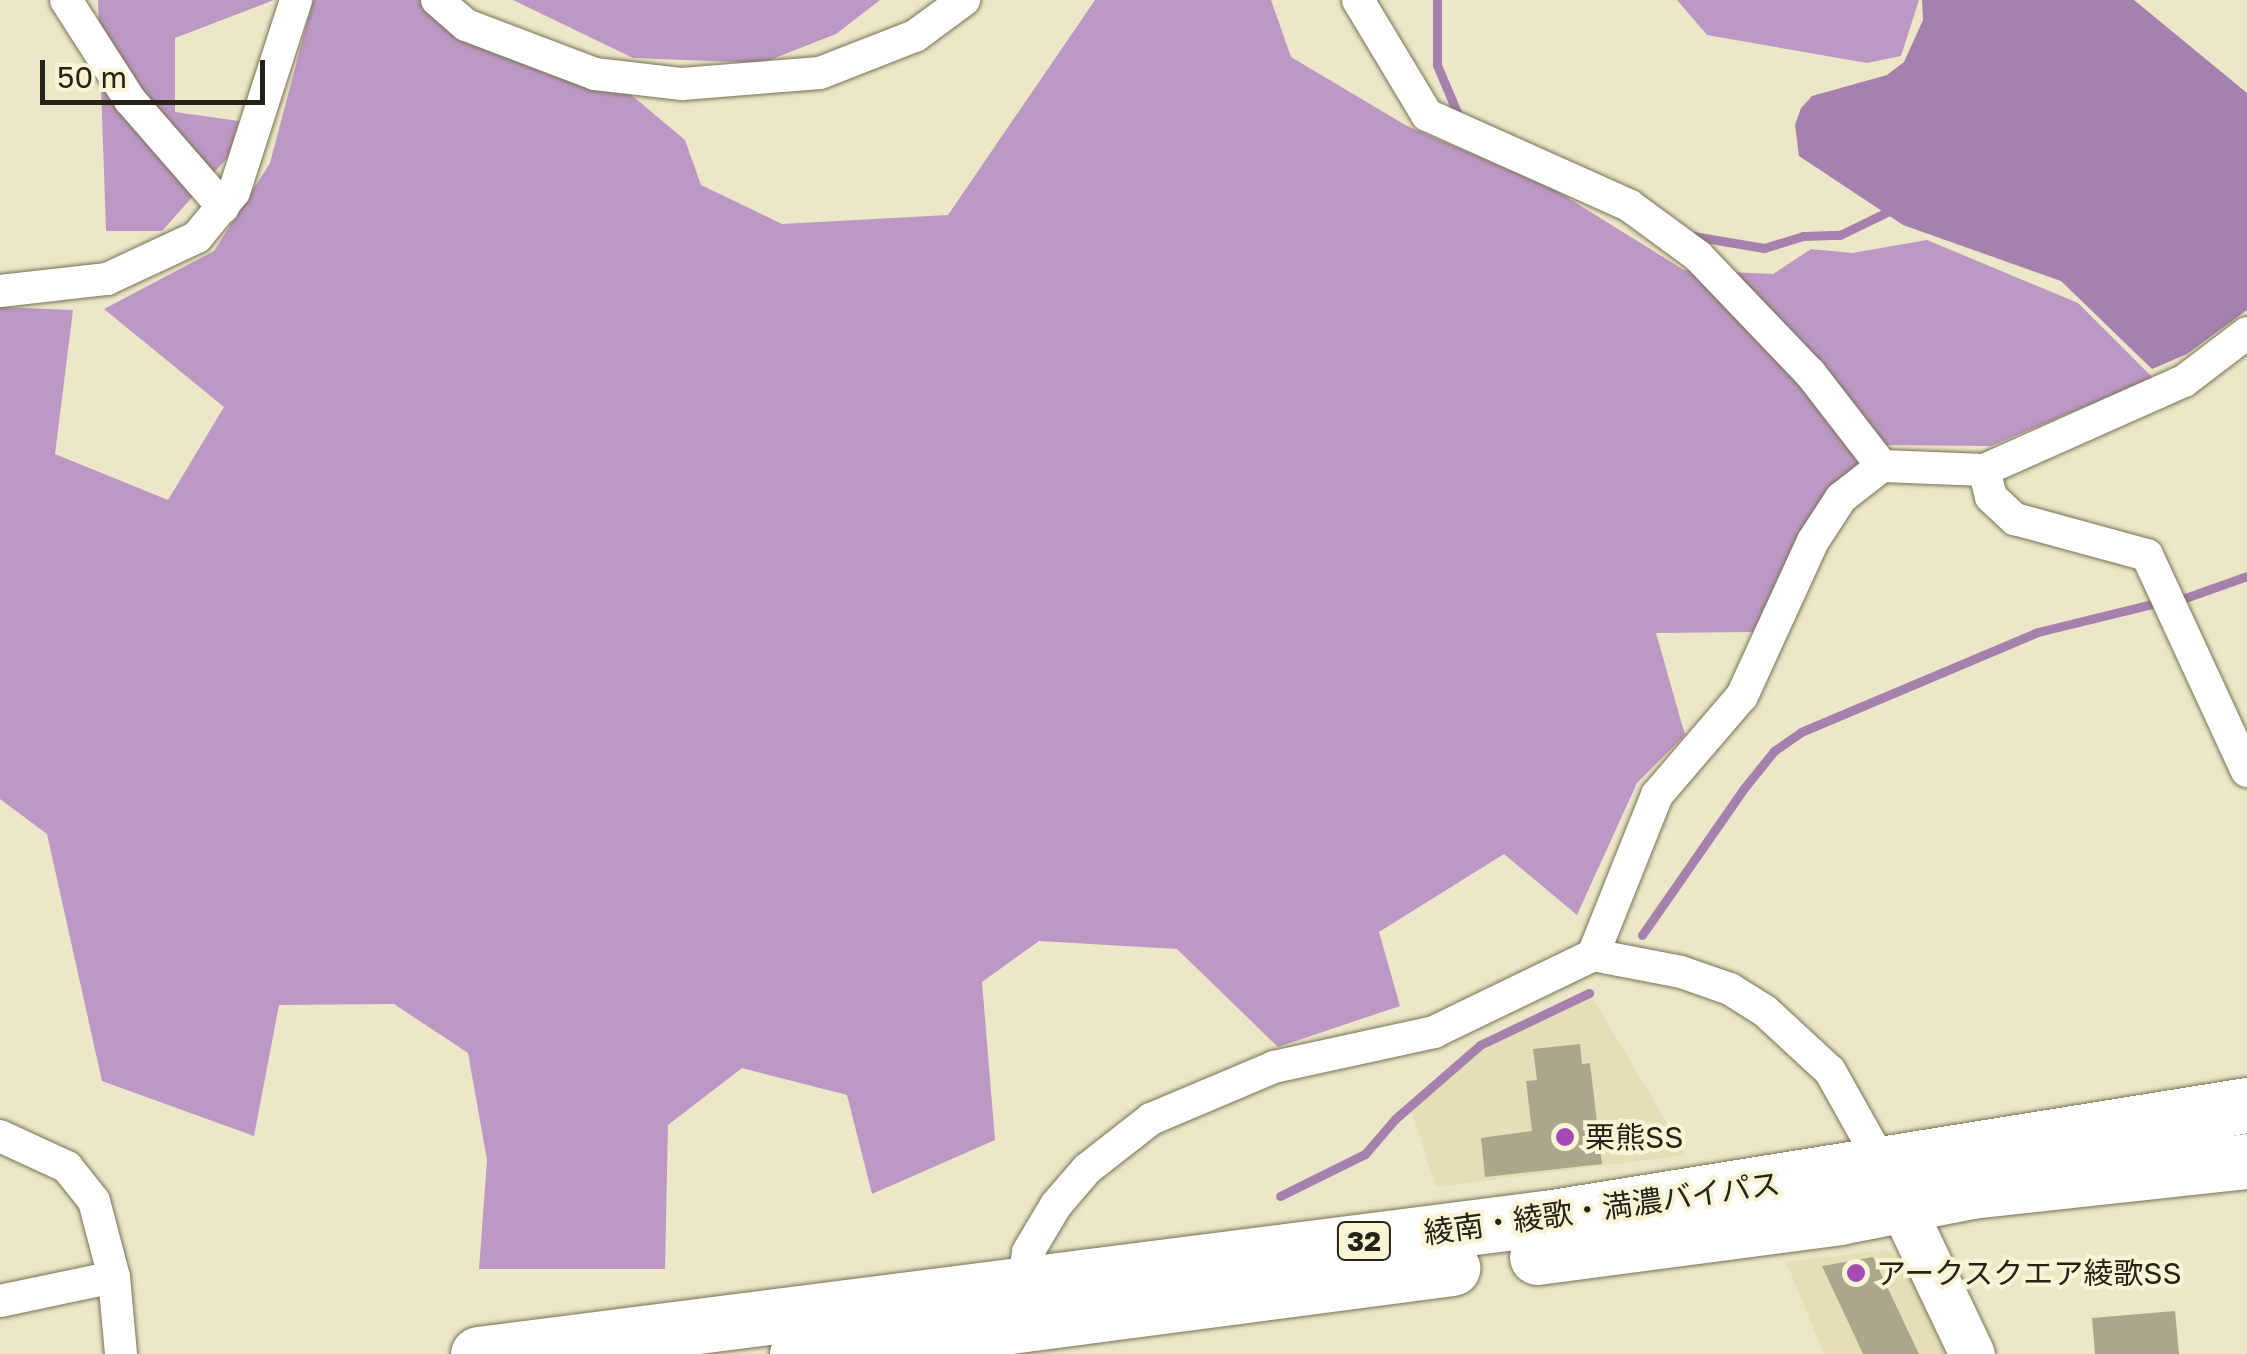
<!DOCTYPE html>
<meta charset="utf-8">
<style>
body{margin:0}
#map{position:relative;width:2247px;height:1354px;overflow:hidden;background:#ece7c8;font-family:"Golos Text","Noto Sans JP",sans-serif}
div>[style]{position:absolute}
.built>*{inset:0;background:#e5dfb8}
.forest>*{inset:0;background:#be98c4}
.water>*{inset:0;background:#a681ad}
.stream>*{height:9px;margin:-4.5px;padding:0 4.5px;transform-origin:4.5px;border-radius:4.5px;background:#a681ad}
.building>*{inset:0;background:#aca78a}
.roads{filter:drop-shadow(0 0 2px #767255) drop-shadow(0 0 2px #767255)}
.street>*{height:32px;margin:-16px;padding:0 16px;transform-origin:16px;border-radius:16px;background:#fff}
.secondary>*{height:45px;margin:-22.5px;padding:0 22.5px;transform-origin:22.5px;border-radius:22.5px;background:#fff}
.highway>*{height:55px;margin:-27.5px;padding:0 27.5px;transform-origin:27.5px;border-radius:27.5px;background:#fff}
.dots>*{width:28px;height:28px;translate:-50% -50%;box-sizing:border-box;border:5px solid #f9f4d5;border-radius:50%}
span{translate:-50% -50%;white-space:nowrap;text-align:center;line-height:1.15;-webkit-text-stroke:8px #f9f4d5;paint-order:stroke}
.shield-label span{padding:2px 8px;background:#f9f4d5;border:2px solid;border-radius:8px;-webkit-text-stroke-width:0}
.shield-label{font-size:28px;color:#252317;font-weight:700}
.poi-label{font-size:30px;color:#252317}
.left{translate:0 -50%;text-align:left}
.street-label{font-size:30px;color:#252317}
.scale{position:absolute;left:40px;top:60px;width:225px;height:45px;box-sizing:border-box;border:5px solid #252317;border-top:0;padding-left:12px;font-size:30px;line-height:35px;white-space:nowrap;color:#252317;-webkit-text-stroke:8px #f9f4d5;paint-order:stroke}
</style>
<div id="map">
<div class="built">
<div style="clip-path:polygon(1592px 997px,1686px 1155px,1436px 1187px,1411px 1110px,1471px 1055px)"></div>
<div style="clip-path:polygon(1888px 1250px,1907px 1265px,1951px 1354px,1824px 1354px,1786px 1262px)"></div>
</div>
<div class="forest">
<div style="clip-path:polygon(98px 0,274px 0,175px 38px,175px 112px,239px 121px,228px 157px,162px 231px,106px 231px)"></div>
<div style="clip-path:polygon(313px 0,421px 0,506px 56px,629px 93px,685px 140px,701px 185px,782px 224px,948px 215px,1095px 0,1271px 0,1291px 57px,1407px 126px,1552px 188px,1684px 270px,1773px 274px,1811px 249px,1852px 253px,1927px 240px,2078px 303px,2153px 378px,1991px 446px,1882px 445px,1807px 528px,1753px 632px,1656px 633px,1685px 735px,1637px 783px,1577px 915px,1504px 854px,1379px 932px,1400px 1006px,1278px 1047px,1177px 949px,1039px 941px,982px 982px,995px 1140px,872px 1194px,847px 1095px,742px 1068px,668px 1125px,665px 1269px,479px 1269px,487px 1160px,468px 1053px,394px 1004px,279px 1005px,254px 1136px,102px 1081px,47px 834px,0 799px,0 307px,73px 310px,55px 454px,168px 500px,224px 407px,104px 309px,214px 251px,270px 163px)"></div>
<div style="clip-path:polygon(513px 0,880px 0,836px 34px,762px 63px,633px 58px)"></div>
<div style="clip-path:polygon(1677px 0,1919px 0,1901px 56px,1867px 63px,1707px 35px)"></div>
</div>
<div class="water">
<div style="clip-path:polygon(1922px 0,2134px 0,2247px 93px,2247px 310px,2187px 354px,2152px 369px,2061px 281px,1903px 225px,1799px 156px,1795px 125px,1801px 108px,1812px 96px,1887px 75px,1904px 62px,1923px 20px)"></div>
</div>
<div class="stream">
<div style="left:1437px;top:0;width:65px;rotate:90deg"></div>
<div style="left:1437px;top:65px;width:56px;rotate:67.1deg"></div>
<div style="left:1693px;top:236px;width:72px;rotate:9.6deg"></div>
<div style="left:1764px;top:248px;width:41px;rotate:-17.1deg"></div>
<div style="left:1803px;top:236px;width:37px;rotate:-2deg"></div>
<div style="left:1840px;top:235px;width:57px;rotate:-26.1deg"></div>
<div style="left:2185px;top:598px;width:66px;rotate:-19.5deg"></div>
<div style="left:1642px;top:935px;width:180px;rotate:-55.2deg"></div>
<div style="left:1745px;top:787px;width:46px;rotate:-51.1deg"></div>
<div style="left:1774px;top:751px;width:33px;rotate:-35deg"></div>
<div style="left:1801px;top:732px;width:257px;rotate:-22.9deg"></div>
<div style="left:2038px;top:632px;width:117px;rotate:-13.8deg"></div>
<div style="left:1280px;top:1196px;width:95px;rotate:-26.3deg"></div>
<div style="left:1365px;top:1154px;width:46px;rotate:-49.4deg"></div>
<div style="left:1395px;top:1119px;width:113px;rotate:-41deg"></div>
<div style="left:1480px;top:1045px;width:121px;rotate:-25.5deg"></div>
</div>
<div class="building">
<div style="clip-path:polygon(1580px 1044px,1582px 1064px,1590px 1063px,1602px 1164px,1485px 1177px,1481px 1138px,1532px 1131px,1526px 1081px,1537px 1080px,1533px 1049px)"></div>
<div style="clip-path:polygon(1873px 1257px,1919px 1354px,1863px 1354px,1822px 1266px)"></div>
<div style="clip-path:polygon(2175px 1311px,2179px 1354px,2095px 1354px,2092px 1318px)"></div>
</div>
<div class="roads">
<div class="street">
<div style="left:66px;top:0;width:119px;rotate:57.4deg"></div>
<div style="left:130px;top:100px;width:142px;rotate:49deg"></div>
<div style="left:437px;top:0;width:38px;rotate:41deg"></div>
<div style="left:466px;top:25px;width:138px;rotate:20.8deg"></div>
<div style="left:595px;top:74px;width:88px;rotate:6.6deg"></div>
<div style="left:682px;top:84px;width:138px;rotate:-4.6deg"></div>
<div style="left:820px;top:73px;width:102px;rotate:-21.3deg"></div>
<div style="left:915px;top:36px;width:61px;rotate:-36.3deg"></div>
<div style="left:1358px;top:0;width:134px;rotate:59deg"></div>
<div style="left:1427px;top:115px;width:222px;rotate:24.1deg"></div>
<div style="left:1630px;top:206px;width:84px;rotate:36.3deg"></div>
<div style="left:1698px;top:256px;width:162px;rotate:46.3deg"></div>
<div style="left:1810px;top:373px;width:118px;rotate:52.3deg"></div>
<div style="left:0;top:291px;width:108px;rotate:-6.4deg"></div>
<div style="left:107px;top:279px;width:99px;rotate:-25deg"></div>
<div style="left:197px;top:237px;width:58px;rotate:-50.6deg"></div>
<div style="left:234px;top:192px;width:202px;rotate:-72.1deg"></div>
<div style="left:1984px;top:470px;width:28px;rotate:75deg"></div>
<div style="left:1991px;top:497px;width:33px;rotate:43deg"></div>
<div style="left:2015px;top:519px;width:137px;rotate:15.3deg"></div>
<div style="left:2147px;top:555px;width:238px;rotate:65.2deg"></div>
<div style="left:1593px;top:955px;width:90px;rotate:10.9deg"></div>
<div style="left:1681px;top:972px;width:52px;rotate:19.1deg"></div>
<div style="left:1730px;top:989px;width:41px;rotate:32.2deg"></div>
<div style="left:1765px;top:1011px;width:88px;rotate:42.7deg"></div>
<div style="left:1830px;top:1071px;width:109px;rotate:60.8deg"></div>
<div style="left:0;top:1136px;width:74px;rotate:24.8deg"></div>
<div style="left:67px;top:1167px;width:43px;rotate:51.5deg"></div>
<div style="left:94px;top:1201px;width:79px;rotate:75.3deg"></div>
<div style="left:114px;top:1277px;width:77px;rotate:84.8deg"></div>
<div style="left:1023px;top:1284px;width:32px;rotate:-81deg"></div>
<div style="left:1028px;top:1252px;width:55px;rotate:-59.2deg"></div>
<div style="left:1056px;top:1205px;width:48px;rotate:-49.3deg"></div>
<div style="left:1087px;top:1169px;width:81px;rotate:-38deg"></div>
<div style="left:1151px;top:1119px;width:134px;rotate:-22.9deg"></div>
<div style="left:1274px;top:1067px;width:164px;rotate:-12.3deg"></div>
<div style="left:1434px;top:1032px;width:177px;rotate:-25.8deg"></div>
<div style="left:1593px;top:955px;width:172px;rotate:-68.2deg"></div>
<div style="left:1657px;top:795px;width:130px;rotate:-49.4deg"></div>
<div style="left:1742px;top:696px;width:170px;rotate:-65.4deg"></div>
<div style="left:1813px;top:541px;width:51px;rotate:-56.9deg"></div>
<div style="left:1841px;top:498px;width:52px;rotate:-38deg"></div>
<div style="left:1882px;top:466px;width:102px;rotate:2.2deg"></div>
<div style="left:1984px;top:470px;width:219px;rotate:-24deg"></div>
<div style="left:2184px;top:381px;width:79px;rotate:-37.3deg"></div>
<div style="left:0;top:1301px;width:116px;rotate:-11.9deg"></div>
</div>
<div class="secondary">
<div style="left:1887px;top:1175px;width:198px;rotate:64.6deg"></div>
</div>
<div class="highway">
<div style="left:1537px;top:1257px;width:305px;rotate:-7.5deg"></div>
<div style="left:1839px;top:1217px;width:135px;rotate:-11.1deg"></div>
<div style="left:1971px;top:1191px;width:278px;rotate:-6.2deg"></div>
<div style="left:478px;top:1354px;width:1077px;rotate:-7.26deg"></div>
<div style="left:1546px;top:1218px;width:710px;rotate:-9.16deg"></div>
<div style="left:797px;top:1354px;width:661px;rotate:-7.48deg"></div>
</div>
</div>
<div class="dots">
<div style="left:1565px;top:1137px;background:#a54ab5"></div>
<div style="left:1856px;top:1273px;background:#a54ab5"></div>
</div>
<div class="shield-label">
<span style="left:1364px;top:1241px">32</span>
</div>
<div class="poi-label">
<span class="left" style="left:1585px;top:1137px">栗熊SS</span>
<span class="left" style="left:1876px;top:1273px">アークスクエア綾歌SS</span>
</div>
<div class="street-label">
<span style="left:1602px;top:1208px;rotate:-8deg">綾南・綾歌・満濃バイパス</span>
</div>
<div class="scale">50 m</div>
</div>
